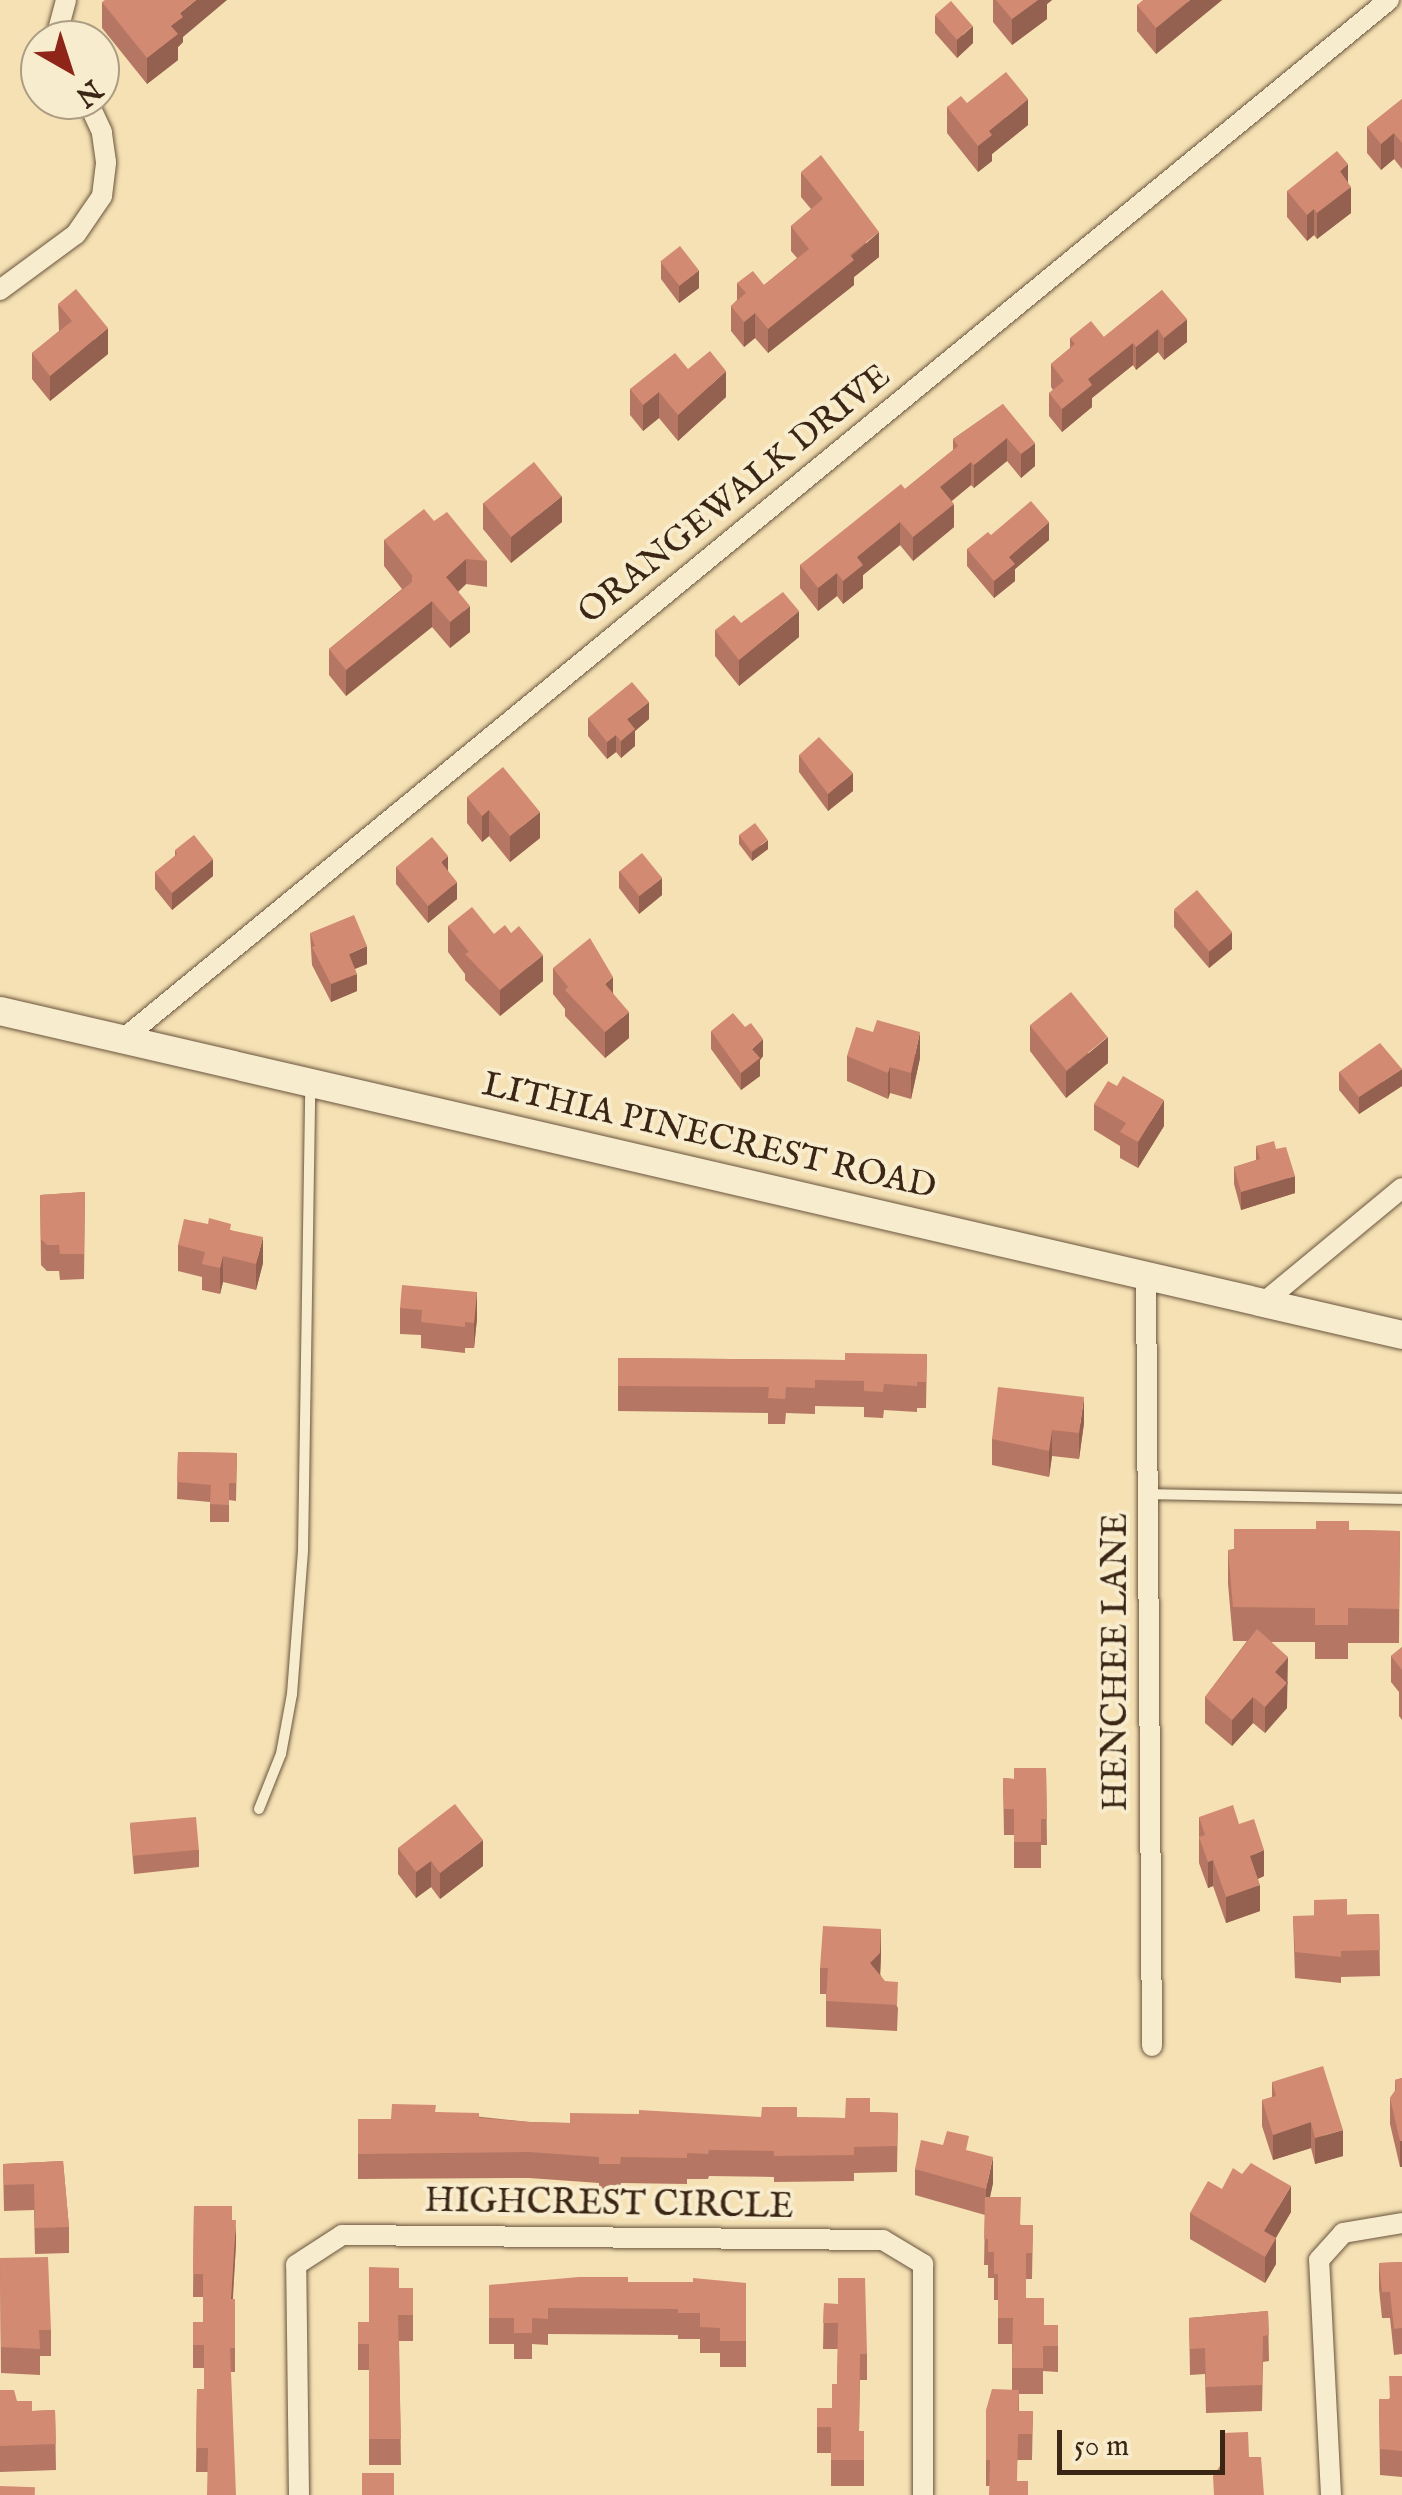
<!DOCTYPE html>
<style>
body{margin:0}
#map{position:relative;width:1402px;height:2495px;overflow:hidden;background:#f5e1b4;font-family:"IM FELL English",serif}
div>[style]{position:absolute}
.roads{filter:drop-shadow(0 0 2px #6a553d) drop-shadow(0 0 2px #6a553d)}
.service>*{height:10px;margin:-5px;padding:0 5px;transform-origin:5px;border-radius:5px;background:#f8ecce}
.minor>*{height:20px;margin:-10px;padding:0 10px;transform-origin:10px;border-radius:10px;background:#f8ecce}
.secondary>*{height:28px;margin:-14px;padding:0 14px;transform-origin:14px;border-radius:14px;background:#f8ecce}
.wall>*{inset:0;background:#b57763}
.shaded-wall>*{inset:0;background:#946150;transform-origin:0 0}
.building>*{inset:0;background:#d38a73;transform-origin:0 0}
span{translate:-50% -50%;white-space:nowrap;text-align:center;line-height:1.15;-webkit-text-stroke:8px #f8ecce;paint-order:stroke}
.street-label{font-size:35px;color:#3b2615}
.north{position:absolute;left:20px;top:20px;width:100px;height:100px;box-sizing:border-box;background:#f8ecce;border:2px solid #ac9d84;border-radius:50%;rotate:141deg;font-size:28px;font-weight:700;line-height:40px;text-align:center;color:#3b2615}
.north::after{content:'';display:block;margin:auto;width:35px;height:45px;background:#8f2418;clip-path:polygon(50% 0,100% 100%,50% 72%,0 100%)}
.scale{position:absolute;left:1057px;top:2430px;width:168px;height:45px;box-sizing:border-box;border:5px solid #3b2615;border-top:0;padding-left:12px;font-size:30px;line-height:35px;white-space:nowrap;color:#3b2615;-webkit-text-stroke:8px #f8ecce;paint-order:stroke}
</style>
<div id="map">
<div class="roads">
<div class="service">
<div style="left:1148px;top:1494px;width:254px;rotate:1.1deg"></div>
<div style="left:259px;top:1809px;width:59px;rotate:-68.2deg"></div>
<div style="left:281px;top:1754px;width:61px;rotate:-79.6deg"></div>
<div style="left:292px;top:1694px;width:144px;rotate:-85.6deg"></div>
<div style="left:303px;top:1550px;width:466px;rotate:-89.1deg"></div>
</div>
<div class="minor">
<div style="left:62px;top:40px;width:11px;rotate:-112deg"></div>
<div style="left:58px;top:30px;width:31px;rotate:-75deg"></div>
<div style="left:0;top:290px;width:94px;rotate:-36.4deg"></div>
<div style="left:76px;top:234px;width:46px;rotate:-55.6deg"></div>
<div style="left:102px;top:196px;width:34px;rotate:-83deg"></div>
<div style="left:106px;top:162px;width:30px;rotate:-98deg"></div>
<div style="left:102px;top:132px;width:35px;rotate:-115deg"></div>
<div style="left:123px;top:1039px;width:1638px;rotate:-39.38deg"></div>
<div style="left:1146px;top:1278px;width:768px;rotate:89.55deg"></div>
<div style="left:1263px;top:1303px;width:180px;rotate:-39.6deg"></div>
<div style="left:299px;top:2495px;width:230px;rotate:-90.7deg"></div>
<div style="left:296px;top:2265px;width:55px;rotate:-33.1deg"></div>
<div style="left:342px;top:2235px;width:541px;rotate:0.53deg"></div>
<div style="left:883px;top:2240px;width:47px;rotate:31deg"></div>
<div style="left:923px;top:2264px;width:231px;rotate:90deg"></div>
<div style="left:1331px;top:2495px;width:235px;rotate:-92.9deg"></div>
<div style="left:1319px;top:2260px;width:36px;rotate:-48deg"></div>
<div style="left:1343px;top:2233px;width:60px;rotate:-9.6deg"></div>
</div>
<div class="secondary">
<div style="left:0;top:1011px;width:1439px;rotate:13.01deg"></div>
</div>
</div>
<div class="wall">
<div style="clip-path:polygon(993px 0,1052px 0,1047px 4px,1047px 19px,1012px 45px,993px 22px)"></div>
<div style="clip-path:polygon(1222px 0,1156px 54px,1137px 31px,1137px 5px)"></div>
<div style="clip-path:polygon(102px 2px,183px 37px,183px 42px,178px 47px,178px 60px,147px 84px,102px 28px)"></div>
<div style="clip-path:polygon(935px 15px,973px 43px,957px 58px,935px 33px)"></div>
<div style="clip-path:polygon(1402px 99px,1402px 169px,1394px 159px,1381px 170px,1367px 153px,1367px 127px)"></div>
<div style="clip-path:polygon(967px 103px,1028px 125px,992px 154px,992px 161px,978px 172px,947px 133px,947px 107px)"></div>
<div style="clip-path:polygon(801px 172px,879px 257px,854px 277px,854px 285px,768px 353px,755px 338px,744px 347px,731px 331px,731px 306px,737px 300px,737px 283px,764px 285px,797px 258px,791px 251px,791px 226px,811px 209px,801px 197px)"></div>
<div style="clip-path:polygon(1348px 183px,1351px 213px,1317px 239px,1314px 235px,1307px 241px,1287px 217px,1287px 191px)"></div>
<div style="clip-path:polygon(661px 262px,699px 288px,679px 303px,661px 279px)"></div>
<div style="clip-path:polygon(1162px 290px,1187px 342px,1164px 360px,1158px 352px,1136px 370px,1133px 365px,1092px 398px,1092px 407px,1062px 432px,1049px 416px,1049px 393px,1053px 390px,1051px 387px,1051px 364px,1070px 348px,1070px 338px,1104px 337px)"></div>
<div style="clip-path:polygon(58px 304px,108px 354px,50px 401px,32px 379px,32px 353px,59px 331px)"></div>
<div style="clip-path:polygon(688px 369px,726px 397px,678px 441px,659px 418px,643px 431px,630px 415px,630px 389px)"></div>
<div style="clip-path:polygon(1003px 404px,1035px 466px,1021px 478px,1007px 461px,974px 488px,971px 485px,952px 501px,954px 527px,913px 561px,900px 545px,863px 575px,863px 588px,843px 604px,837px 596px,818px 611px,800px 588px,800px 565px,905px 489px,953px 450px,953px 439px)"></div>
<div style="clip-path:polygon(483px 503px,562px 522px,511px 563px,483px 529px)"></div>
<div style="clip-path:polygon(434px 521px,487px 561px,487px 587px,466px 584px,458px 592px,470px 632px,450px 648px,432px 627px,346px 696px,329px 675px,329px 649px,402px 589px,384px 566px,384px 540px)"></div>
<div style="clip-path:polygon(991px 535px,1049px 540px,1015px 569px,1015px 581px,994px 598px,967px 566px,967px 549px)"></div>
<div style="clip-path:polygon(715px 630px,799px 637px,739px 686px,715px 656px)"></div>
<div style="clip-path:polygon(588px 718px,649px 719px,635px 731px,635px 746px,621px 758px,616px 752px,607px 759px,588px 736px)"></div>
<div style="clip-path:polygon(799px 755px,853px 791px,828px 811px,799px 772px)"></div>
<div style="clip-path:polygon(467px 797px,540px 838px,510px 862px,489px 836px,482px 842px,467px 823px)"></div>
<div style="clip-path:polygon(739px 835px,768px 849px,752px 861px,739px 844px)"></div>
<div style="clip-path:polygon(175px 850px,213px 876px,172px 910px,155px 889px,155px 872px,175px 856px)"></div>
<div style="clip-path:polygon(396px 867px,448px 871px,457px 899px,428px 923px,396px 884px)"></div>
<div style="clip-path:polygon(619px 871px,662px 895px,639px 914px,619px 888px)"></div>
<div style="clip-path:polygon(1174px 910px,1232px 949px,1209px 968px,1174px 927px)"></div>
<div style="clip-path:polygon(448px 926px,494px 934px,543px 981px,500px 1016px,465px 980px,465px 974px,448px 952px)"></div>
<div style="clip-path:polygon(310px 933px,367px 964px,355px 969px,357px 991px,331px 1002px,312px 965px)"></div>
<div style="clip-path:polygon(553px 968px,613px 993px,629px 1038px,605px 1058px,565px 1016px,565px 1009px,553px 994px)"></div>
<div style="clip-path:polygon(1030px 1025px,1108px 1063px,1066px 1098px,1030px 1051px)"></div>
<div style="clip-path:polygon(711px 1031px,763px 1056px,760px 1060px,760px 1076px,741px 1090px,711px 1049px)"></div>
<div style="clip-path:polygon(873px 1032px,920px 1058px,911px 1099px,890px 1093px,888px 1099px,847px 1081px,847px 1056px)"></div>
<div style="clip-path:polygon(1339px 1072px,1402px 1086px,1359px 1114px,1339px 1090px)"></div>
<div style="clip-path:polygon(1094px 1104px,1164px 1126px,1138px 1168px,1120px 1158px,1120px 1146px,1094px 1130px)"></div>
<div style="clip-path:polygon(1256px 1146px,1276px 1149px,1295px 1193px,1241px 1210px,1234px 1184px,1234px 1167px,1256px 1160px)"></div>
<div style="clip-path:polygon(85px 1192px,84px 1279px,60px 1280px,59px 1271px,47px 1271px,41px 1265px,40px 1195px)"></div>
<div style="clip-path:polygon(231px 1230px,263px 1263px,256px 1290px,223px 1282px,220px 1294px,202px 1290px,202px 1277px,178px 1271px,178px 1245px)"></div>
<div style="clip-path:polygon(477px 1292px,477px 1318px,474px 1348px,465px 1348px,465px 1353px,421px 1348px,421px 1335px,400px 1334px,400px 1308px)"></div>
<div style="clip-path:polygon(927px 1354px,926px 1408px,917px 1408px,917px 1412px,884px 1410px,883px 1418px,864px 1417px,864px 1407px,815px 1406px,815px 1414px,786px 1413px,785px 1424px,768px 1424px,768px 1413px,618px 1411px,618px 1358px,845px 1360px)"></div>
<div style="clip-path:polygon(1084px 1423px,1079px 1459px,1052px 1456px,1049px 1477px,992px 1465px,992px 1439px)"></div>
<div style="clip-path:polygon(178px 1452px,237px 1453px,236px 1501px,229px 1500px,229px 1522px,210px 1522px,210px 1502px,177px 1499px)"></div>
<div style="clip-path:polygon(1349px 1530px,1400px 1531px,1399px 1643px,1348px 1643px,1348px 1659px,1315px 1659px,1315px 1642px,1271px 1642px,1288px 1683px,1287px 1685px,1287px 1708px,1265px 1733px,1253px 1723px,1232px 1746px,1205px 1723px,1205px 1697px,1247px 1641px,1233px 1641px,1228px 1584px,1228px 1550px)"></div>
<div style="clip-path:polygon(1402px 1647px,1402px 1720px,1399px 1716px,1399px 1692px,1391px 1682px,1391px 1656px)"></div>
<div style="clip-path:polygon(1046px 1768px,1047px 1845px,1041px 1845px,1041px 1868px,1014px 1868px,1014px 1835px,1004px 1835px,1003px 1778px,1014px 1779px)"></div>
<div style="clip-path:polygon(1199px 1817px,1239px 1824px,1264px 1876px,1258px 1879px,1260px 1911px,1226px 1923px,1213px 1886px,1208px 1888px,1199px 1863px)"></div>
<div style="clip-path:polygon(130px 1824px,199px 1850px,199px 1867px,134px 1874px)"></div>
<div style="clip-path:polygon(398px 1848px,483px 1866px,440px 1899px,431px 1887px,416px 1898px,398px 1874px)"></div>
<div style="clip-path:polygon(1379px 1914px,1380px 1976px,1341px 1977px,1341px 1983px,1295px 1978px,1293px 1916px)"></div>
<div style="clip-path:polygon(881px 1955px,880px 1974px,898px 2008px,897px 2031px,826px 2027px,826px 1994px,820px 1994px,820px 1968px)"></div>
<div style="clip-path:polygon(1402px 2078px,1402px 2167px,1400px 2167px,1390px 2124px,1390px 2098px,1395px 2091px,1395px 2080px)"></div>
<div style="clip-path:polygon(1272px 2082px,1343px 2156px,1315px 2164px,1311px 2148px,1273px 2160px,1262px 2126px,1262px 2100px,1272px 2097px)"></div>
<div style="clip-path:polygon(435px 2112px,530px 2122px,570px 2123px,761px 2117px,845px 2118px,870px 2112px,898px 2113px,897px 2172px,854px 2173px,854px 2181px,774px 2182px,774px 2177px,709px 2176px,708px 2179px,687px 2179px,687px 2184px,621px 2183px,620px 2190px,599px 2190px,599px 2183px,529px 2178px,358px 2179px,358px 2154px,391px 2119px)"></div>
<div style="clip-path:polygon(63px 2161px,69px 2227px,69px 2253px,35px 2254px,34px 2210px,4px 2211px,3px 2164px)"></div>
<div style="clip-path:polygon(915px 2169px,993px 2183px,990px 2197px,1021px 2225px,1033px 2225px,1032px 2279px,1026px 2279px,1026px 2298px,1044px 2325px,1058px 2325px,1058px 2372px,1043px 2371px,1043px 2394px,1019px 2394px,1019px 2411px,1033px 2411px,1032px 2460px,1018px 2460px,989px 2486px,986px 2486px,986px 2410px,1012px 2390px,1012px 2344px,998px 2344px,998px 2300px,994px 2300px,994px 2278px,988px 2278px,988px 2265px,984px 2265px,985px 2215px,915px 2195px)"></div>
<div style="clip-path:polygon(1222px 2189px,1291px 2212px,1276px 2238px,1276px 2264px,1265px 2283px,1190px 2239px,1190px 2213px)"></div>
<div style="clip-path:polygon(194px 2206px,232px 2220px,236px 2243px,233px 2299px,235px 2299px,235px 2372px,231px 2372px,208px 2472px,196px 2472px,197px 2389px,204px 2389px,204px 2368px,193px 2368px,193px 2322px,203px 2322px,203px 2297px,193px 2297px)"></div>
<div style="clip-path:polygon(0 2258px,51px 2330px,51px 2356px,40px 2356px,40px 2375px,1px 2373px)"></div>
<div style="clip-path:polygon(1402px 2262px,1402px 2354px,1394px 2355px,1390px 2318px,1382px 2318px,1379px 2289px,1379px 2263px)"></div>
<div style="clip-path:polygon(628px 2282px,746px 2283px,746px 2367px,720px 2367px,720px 2353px,700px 2353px,700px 2339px,678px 2339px,678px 2335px,548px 2334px,548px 2345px,532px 2344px,532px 2359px,514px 2359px,514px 2344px,489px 2344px,489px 2285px)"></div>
<div style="clip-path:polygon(399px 2288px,413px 2288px,413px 2341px,399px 2341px,401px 2465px,369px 2465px,369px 2370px,358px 2370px,358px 2322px,369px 2322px)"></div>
<div style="clip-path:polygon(824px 2303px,867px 2354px,867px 2380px,860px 2380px,859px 2431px,864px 2431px,864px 2486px,831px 2486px,831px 2453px,817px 2453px,817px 2408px,832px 2408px,837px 2384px,838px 2349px,823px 2349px)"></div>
<div style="clip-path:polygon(1268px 2311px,1269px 2361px,1263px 2362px,1262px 2411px,1206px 2413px,1205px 2374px,1190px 2375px,1189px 2318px)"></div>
<div style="clip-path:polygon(1402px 2376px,1402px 2477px,1380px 2475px,1379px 2399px,1389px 2399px)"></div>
<div style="clip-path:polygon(0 2390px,32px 2411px,55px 2410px,56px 2470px,0 2472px)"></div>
</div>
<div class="shaded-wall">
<div style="clip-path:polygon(196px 0,227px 0,183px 37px,183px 42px,178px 47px,178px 60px,147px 84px,147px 58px,180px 13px)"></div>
<div style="clip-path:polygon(1038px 0,1052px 0,1047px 4px,1047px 19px,1012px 45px,1012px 19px)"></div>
<div style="clip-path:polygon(1190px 0,1222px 0,1156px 54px,1156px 28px)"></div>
<div style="clip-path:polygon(973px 26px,973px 43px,957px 58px,957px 40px)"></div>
<div style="clip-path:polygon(1028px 99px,1028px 125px,992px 154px,992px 161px,978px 172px,978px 146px,989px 131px)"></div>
<div style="clip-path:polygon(1394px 133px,1394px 159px,1381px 170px,1381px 144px)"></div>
<div style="clip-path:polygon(1348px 164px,1348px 189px,1351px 187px,1351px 213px,1317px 239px,1317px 213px,1340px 171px)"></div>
<div style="clip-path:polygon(1314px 209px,1314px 235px,1307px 241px,1307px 215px)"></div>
<div style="clip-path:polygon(879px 232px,879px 257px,854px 277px,854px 285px,768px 353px,768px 329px)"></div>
<div style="clip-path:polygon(699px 270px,699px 288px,679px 303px,679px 286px)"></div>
<div style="clip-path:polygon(755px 313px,755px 338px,744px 347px,744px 322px)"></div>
<div style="clip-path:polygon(1187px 319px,1187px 342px,1164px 360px,1164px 338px)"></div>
<div style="clip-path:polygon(108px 328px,108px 354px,50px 401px,50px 376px)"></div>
<div style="clip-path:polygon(1158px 329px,1158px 352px,1136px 370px,1136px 347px)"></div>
<div style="clip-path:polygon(1133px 343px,1133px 365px,1092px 398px,1092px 407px,1062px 432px,1062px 409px,1088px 379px)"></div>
<div style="clip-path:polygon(726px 371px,726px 397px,678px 441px,678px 415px)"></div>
<div style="clip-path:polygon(659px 392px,659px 418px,643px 431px,643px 405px)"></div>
<div style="clip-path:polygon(1007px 438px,1007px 461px,974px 488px,974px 465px)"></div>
<div style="clip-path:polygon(1035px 443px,1035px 466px,1021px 478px,1021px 454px)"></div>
<div style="clip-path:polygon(971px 462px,971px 485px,940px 510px,940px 487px)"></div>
<div style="clip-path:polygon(562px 496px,562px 522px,511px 563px,511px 537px)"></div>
<div style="clip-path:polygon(954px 504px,954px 527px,913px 561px,913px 537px)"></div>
<div style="clip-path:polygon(900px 522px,900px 545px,863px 575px,863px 588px,843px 604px,843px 581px,857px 557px)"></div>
<div style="clip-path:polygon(1049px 522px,1049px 540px,1015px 569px,1015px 581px,994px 598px,994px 581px,1009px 557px)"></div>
<div style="clip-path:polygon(466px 559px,466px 584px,446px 603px,446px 577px)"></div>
<div style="clip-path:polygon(837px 573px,837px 596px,818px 611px,818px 588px)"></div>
<div style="clip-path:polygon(432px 601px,432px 627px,346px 696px,346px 670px)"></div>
<div style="clip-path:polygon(470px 606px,470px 632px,450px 648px,450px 622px)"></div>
<div style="clip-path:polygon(799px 611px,799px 637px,739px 686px,739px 660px)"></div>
<div style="clip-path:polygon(649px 702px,649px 719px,635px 731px,635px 746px,621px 758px,621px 741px,627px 719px)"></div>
<div style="clip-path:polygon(616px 735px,616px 752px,607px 759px,607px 742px)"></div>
<div style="clip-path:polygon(853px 773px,853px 791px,828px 811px,828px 794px)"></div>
<div style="clip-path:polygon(489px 810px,489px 836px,482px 842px,482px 816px)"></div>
<div style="clip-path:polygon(540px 812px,540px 838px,510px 862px,510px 836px)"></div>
<div style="clip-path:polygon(768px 840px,768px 849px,752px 861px,752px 852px)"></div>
<div style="clip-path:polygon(448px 856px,448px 874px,441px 862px)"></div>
<div style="clip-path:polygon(213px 859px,213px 876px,172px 910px,172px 893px)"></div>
<div style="clip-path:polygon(662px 878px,662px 895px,639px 914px,639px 896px)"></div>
<div style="clip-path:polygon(457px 882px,457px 899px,428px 923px,428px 906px)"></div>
<div style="clip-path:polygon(1232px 932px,1232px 949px,1209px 968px,1209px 951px)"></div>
<div style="clip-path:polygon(367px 946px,367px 964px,349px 971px,349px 954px)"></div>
<div style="clip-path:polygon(543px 955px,543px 981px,500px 1016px,500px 990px)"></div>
<div style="clip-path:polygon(357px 974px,357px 991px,331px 1002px,331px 984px)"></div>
<div style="clip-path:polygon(613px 977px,613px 1003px,605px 984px)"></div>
<div style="clip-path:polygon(629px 1012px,629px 1038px,605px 1058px,605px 1032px)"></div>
<div style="clip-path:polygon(920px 1032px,920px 1058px,911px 1099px,911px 1073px)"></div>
<div style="clip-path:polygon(1108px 1037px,1108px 1063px,1066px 1098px,1066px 1072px)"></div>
<div style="clip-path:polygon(763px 1039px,763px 1056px,760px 1060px,760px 1076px,741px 1090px,741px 1073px,752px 1049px)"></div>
<div style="clip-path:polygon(890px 1067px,890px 1093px,888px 1099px,888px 1073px)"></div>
<div style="clip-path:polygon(1402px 1069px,1402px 1086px,1359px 1114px,1359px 1097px)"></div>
<div style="clip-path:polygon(1164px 1100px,1164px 1126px,1138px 1168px,1138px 1142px)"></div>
<div style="clip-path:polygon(1295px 1176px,1295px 1193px,1241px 1210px,1241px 1192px)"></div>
<div style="clip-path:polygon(263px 1237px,263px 1263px,256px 1290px,256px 1264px)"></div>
<div style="clip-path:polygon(223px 1256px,223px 1282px,220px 1294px,220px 1268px)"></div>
<div style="clip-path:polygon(477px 1292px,477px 1318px,474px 1348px,474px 1323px)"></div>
<div style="clip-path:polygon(1084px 1397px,1084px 1423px,1079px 1459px,1079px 1433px)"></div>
<div style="clip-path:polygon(1052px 1430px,1052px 1456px,1049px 1477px,1049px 1451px)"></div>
<div style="clip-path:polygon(1288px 1657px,1287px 1708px,1265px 1733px,1265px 1707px,1275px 1672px)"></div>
<div style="clip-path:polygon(1253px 1697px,1253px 1723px,1232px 1746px,1232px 1720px)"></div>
<div style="clip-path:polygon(483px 1840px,483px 1866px,440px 1899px,440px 1873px)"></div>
<div style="clip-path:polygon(1264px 1850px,1264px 1876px,1250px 1882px,1250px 1856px)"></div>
<div style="clip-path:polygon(1213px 1860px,1213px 1886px,1208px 1888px,1208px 1862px)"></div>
<div style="clip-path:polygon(431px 1861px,431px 1887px,416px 1898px,416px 1872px)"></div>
<div style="clip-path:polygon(1260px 1885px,1260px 1911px,1226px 1923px,1226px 1897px)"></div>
<div style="clip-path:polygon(881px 1929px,881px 1955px,880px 1979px,870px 1963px)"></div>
<div style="clip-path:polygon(1311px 2122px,1311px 2148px,1273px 2160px,1273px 2135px)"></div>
<div style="clip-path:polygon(1343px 2130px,1343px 2156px,1315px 2164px,1315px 2138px)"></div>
<div style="left:1400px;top:2141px;width:2px;height:26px"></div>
<div style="clip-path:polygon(993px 2157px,993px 2183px,986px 2215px,986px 2189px)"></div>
<div style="clip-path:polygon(1291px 2186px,1291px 2212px,1264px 2257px,1264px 2231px)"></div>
<div style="clip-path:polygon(236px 2220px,236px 2243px,231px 2322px,231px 2299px)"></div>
<div style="clip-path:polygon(1276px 2238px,1276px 2264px,1265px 2283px,1265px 2257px)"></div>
</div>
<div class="building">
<div style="clip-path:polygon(105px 0,196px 0,180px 13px,183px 17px,171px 26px,178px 34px,147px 58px,102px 2px)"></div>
<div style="clip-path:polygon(996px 0,1038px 0,1012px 19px)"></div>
<div style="clip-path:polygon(1143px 0,1190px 0,1156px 28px,1137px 5px)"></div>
<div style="left:951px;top:1px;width:33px;height:21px;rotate:49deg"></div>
<div style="clip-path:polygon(1006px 72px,1028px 99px,989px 131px,992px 135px,978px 146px,947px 107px,961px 96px,967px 103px)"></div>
<div style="clip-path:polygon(1402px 99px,1402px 143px,1394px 133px,1381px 144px,1367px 127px)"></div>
<div style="clip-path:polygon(1337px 151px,1348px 164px,1340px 171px,1351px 187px,1317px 213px,1314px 209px,1307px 215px,1287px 191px)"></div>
<div style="clip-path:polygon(821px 155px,879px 232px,850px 255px,854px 260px,768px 329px,755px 313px,744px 322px,731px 306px,746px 293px,737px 283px,753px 271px,764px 285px,809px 249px,791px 226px,823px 199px,801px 172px)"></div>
<div style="left:680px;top:246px;width:31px;height:25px;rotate:52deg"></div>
<div style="clip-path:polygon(76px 289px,108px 328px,50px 376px,32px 353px,72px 321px,58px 304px)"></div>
<div style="clip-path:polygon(1162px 290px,1187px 319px,1164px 338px,1158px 329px,1136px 347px,1133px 343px,1088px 379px,1092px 385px,1062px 409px,1049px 393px,1064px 381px,1051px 364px,1075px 344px,1070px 338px,1091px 321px,1104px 337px)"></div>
<div style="clip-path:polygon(710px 351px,726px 371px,678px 415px,659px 392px,643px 405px,630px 389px,675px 353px,688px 369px)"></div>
<div style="clip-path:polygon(1003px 404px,1035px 443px,1021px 454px,1007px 438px,974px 465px,971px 462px,940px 487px,954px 504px,913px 537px,900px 522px,857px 557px,863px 565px,843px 581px,837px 573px,818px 588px,800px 565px,901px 484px,905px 489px,958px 446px,953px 439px)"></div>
<div style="left:534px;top:462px;width:44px;height:65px;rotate:51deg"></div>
<div style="clip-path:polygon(1031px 501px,1049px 522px,1009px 557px,1015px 564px,994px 581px,967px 549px,988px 532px,991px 535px)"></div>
<div style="clip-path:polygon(424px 509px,434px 521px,447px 512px,487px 561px,466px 559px,446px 577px,470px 606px,450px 622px,432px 601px,346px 670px,329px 649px,412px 582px,412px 575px,384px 540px)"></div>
<div style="clip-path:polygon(783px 592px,799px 611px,739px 660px,715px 630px,734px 615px,741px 623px)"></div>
<div style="clip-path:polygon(632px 682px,649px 702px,627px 719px,635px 729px,621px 741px,616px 735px,607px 742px,588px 718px)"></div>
<div style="clip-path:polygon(819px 737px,853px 773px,828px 794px,799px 755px)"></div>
<div style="clip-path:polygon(503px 767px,540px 812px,510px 836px,489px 810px,482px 816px,467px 797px)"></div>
<div style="left:755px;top:823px;width:21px;height:20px;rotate:53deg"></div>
<div style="clip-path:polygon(194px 835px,213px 859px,172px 893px,155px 872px,177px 854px,175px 850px)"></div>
<div style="clip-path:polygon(432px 837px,448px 856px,441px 862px,457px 882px,428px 906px,396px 867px)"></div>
<div style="left:642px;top:853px;width:32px;height:29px;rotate:51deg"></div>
<div style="left:1197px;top:890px;width:55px;height:30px;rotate:50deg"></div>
<div style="clip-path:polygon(472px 907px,494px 934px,505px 925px,511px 933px,519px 926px,543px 955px,500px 990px,465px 954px,469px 952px,448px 926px)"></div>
<div style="clip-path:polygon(354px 915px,367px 946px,349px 954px,357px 974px,331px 984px,312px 947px,315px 946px,310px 933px)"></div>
<div style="clip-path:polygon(590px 938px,613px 977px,605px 984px,629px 1012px,605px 1032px,565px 990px,568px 987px,553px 968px)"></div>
<div style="left:1071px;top:992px;width:58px;height:53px;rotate:51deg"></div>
<div style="clip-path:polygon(733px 1013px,745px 1027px,751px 1023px,763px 1039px,752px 1049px,760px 1058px,741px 1073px,711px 1031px)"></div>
<div style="clip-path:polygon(877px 1020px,920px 1032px,911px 1073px,890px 1067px,888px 1073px,847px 1056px,856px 1027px,873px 1032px)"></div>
<div style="clip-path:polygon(1380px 1043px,1402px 1069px,1359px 1097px,1339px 1072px)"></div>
<div style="clip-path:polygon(1123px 1076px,1164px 1100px,1138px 1142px,1120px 1132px,1126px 1123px,1094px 1104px,1108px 1081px,1117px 1086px)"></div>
<div style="clip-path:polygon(1274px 1141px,1276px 1149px,1286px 1147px,1295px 1176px,1241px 1192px,1234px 1167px,1260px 1159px,1256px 1146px)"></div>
<div style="clip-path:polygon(85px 1192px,84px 1254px,60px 1254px,59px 1245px,47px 1245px,41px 1239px,40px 1195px)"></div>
<div style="clip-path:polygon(209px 1218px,231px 1224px,230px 1230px,263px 1237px,256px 1264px,223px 1256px,220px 1268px,202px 1264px,205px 1252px,178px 1245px,184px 1219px,208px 1224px)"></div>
<div style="clip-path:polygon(402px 1285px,477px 1292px,474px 1323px,465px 1322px,465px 1327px,421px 1322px,422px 1310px,400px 1308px)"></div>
<div style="clip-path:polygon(845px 1353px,927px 1354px,926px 1382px,917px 1382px,917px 1386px,884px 1384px,883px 1392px,864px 1391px,864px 1381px,815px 1380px,815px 1388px,786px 1387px,785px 1399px,768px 1398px,769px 1387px,618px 1386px,618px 1358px,845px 1360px)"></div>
<div style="clip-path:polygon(998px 1387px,1084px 1397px,1079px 1433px,1052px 1430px,1049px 1451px,992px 1439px)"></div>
<div style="clip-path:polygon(178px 1452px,237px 1453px,236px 1483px,229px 1483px,229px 1505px,210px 1504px,211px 1485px,177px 1482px)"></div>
<div style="clip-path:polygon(1316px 1521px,1349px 1521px,1349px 1530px,1400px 1531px,1399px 1609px,1348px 1608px,1348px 1625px,1315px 1625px,1315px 1608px,1233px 1607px,1228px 1550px,1234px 1550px,1234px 1529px,1316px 1529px)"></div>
<div style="clip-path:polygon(1257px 1629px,1288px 1657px,1275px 1672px,1287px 1683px,1265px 1707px,1253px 1697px,1232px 1720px,1205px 1697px)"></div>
<div style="clip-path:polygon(1402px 1647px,1402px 1670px,1391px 1656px)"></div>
<div style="clip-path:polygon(1014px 1768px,1046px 1768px,1047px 1819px,1041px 1819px,1041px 1842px,1014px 1842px,1014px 1809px,1004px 1809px,1003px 1778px,1014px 1779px)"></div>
<div style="clip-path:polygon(455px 1804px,483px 1840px,440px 1873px,431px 1861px,416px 1872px,398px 1848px)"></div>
<div style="clip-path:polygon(1233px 1805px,1239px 1824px,1254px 1819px,1264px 1850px,1250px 1856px,1260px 1885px,1226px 1897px,1213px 1860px,1208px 1862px,1199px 1837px,1205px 1835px,1199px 1817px)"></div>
<div style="left:196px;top:1817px;width:33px;height:66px;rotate:85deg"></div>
<div style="clip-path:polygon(1347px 1899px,1347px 1915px,1379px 1914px,1380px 1950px,1341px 1951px,1341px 1957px,1295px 1952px,1293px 1916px,1314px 1916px,1314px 1900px)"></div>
<div style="clip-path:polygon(823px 1926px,881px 1929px,880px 1953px,870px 1963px,885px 1981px,898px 1982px,897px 2005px,826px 2001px,828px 1968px,820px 1968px)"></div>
<div style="clip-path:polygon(1323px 2066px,1343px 2130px,1315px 2138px,1311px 2122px,1273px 2135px,1262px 2100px,1276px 2096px,1272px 2082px)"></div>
<div style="clip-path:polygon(1402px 2078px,1402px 2141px,1400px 2141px,1390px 2098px,1396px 2089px,1395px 2080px)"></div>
<div style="clip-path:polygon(846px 2098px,870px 2098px,870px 2112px,898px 2113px,897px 2146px,854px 2147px,854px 2155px,774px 2156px,774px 2151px,709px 2150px,708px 2154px,687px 2153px,687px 2158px,621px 2157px,620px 2164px,599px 2164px,599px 2157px,529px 2152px,358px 2154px,358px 2119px,391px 2119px,392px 2104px,436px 2105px,435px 2112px,479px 2113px,479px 2118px,530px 2122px,570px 2123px,570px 2113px,639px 2114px,639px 2110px,761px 2117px,762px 2107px,797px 2107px,797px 2117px,845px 2118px)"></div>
<div style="clip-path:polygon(947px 2131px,969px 2136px,966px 2150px,993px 2157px,986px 2189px,915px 2169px,921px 2140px,943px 2145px)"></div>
<div style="clip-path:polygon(63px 2161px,69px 2227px,35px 2228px,34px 2184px,4px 2185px,3px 2164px)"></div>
<div style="clip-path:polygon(1251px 2163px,1291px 2186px,1264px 2231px,1276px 2238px,1265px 2257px,1190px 2213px,1208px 2181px,1222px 2189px,1233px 2168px,1242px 2174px)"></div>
<div style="clip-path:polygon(985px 2197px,1021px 2197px,1020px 2225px,1033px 2225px,1032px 2253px,1026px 2253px,1026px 2298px,1044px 2298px,1044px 2325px,1058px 2325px,1058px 2346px,1043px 2346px,1043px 2368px,1012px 2368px,1013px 2318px,998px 2318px,998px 2274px,994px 2274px,994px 2252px,988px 2252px,988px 2239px,984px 2239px)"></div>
<div style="clip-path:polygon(194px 2206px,232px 2206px,232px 2220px,236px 2220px,231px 2299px,235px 2299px,235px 2348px,230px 2348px,236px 2495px,207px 2495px,208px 2448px,196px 2448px,197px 2389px,204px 2389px,204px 2345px,193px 2345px,193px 2322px,203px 2322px,203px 2274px,193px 2274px)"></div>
<div style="clip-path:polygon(48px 2257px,51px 2330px,39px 2330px,40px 2349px,1px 2347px,0 2258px)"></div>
<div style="clip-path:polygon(1402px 2262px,1402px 2328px,1394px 2329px,1390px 2292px,1382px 2292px,1379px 2263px)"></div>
<div style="clip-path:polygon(369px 2267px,399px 2268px,399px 2288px,413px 2288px,413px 2315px,398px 2315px,401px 2439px,369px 2439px,369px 2344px,358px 2344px,358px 2322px,369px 2322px)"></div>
<div style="clip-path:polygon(579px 2277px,628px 2277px,628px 2282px,693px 2282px,693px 2278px,746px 2283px,746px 2341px,720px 2341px,720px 2328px,700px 2327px,700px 2313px,678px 2313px,678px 2309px,548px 2308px,548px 2319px,532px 2318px,532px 2333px,514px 2333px,514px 2318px,489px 2318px,489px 2285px)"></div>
<div style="clip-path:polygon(838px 2278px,865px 2278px,867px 2354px,860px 2354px,859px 2431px,864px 2431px,864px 2460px,831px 2460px,831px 2427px,817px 2427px,817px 2408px,832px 2408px,832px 2384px,837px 2384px,838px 2323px,823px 2323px,824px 2303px,838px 2304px)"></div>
<div style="clip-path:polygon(1268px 2311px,1269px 2335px,1263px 2336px,1262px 2385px,1206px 2387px,1205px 2348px,1190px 2349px,1189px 2318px)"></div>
<div style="clip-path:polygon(1389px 2376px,1402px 2376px,1402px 2451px,1380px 2449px,1379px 2399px,1390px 2399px)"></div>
<div style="clip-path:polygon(992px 2389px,1019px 2390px,1018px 2411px,1033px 2411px,1032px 2434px,1018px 2434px,1017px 2481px,1028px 2481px,1028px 2495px,989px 2495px,990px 2460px,986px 2460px,986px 2410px)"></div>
<div style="clip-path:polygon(0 2390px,14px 2390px,17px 2401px,32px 2401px,32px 2411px,55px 2410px,56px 2444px,0 2446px)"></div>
<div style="clip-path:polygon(1248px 2432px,1249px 2457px,1261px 2457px,1264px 2495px,1214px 2495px,1213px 2476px,1224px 2460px,1223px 2433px)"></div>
<div style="left:362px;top:2473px;width:32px;height:22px"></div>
<div style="left:0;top:2486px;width:35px;height:9px;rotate:2deg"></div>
</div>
<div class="street-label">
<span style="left:735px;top:495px;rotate:-39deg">ORANGEWALK DRIVE</span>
<span style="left:709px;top:1137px;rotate:13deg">LITHIA PINECREST ROAD</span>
<span style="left:1117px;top:1662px;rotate:-90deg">HENCHEE LANE</span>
<span style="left:609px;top:2205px;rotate:1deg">HIGHCREST CIRCLE</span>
</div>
<div class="north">N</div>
<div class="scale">50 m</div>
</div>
